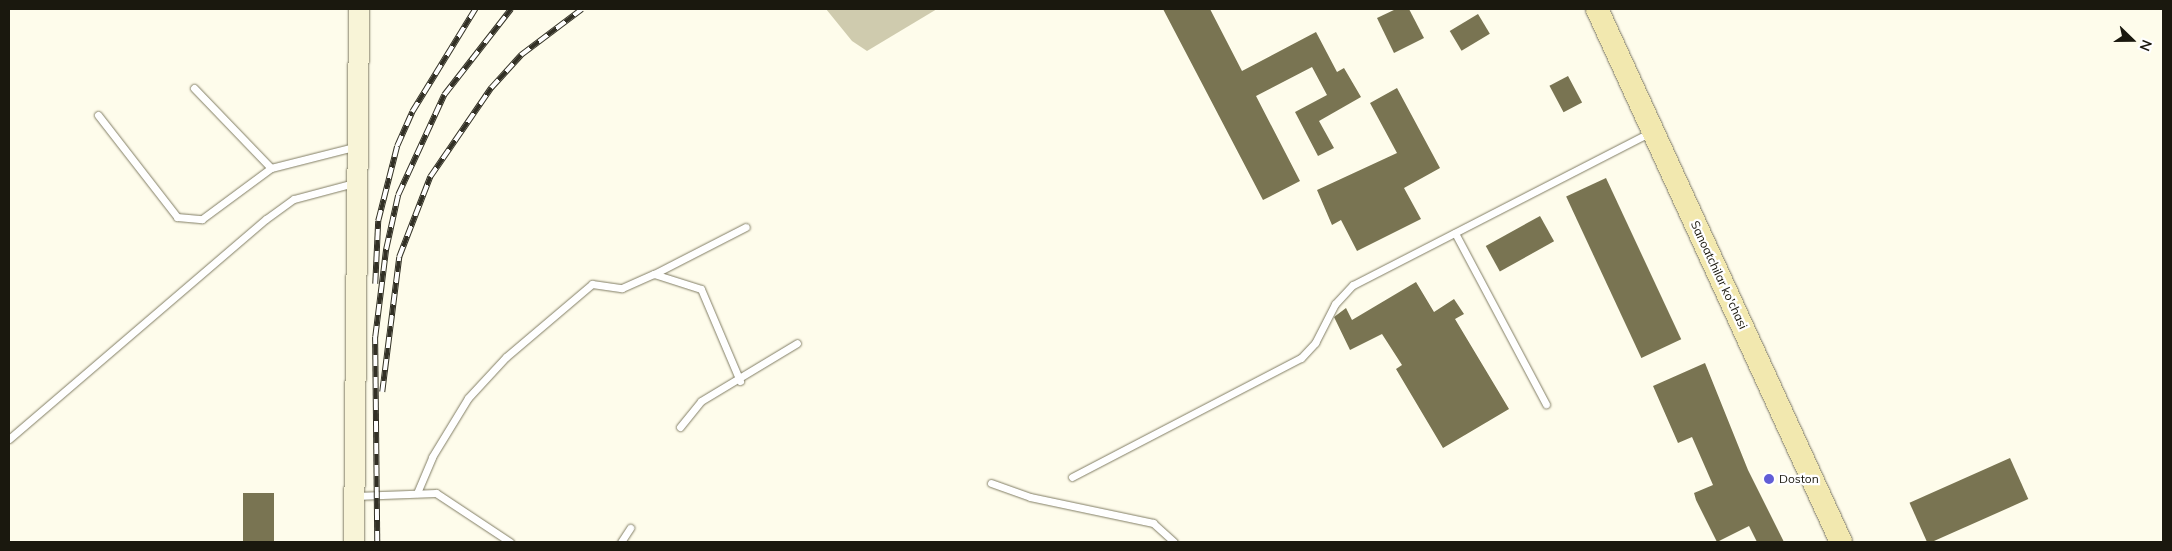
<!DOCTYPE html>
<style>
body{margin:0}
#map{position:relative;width:2172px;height:551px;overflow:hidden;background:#fefceb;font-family:Mulish,sans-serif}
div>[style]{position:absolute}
.green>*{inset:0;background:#cfcbae}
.building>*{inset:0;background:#797452;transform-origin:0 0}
.roads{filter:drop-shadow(0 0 1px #817d64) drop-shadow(0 0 1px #817d64)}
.lane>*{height:7px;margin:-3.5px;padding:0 3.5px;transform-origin:3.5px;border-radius:3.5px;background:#fff}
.secondary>*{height:20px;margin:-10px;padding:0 10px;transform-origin:10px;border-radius:10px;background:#f8f4d7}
.primary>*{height:22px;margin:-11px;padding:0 11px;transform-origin:11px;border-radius:11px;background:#f2e8af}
.rail>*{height:5.5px;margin-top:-2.75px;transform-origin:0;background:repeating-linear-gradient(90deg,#fff 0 11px,#323025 0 22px);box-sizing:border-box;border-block:1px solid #323025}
.dots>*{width:14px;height:14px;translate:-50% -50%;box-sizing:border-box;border:2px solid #fff;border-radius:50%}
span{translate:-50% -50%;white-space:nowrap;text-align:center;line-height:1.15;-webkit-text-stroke:4.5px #fff;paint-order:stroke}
.street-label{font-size:12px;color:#1a180e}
.poi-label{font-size:12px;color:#1a180e}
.left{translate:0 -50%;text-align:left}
.frame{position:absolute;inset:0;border:10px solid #1a180e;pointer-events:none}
.north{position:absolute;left:2107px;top:15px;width:50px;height:50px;-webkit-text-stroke:4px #fff;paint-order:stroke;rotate:112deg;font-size:14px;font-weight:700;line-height:20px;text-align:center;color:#1a180e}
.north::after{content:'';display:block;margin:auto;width:18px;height:22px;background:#1a180e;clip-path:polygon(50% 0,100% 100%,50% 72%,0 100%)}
</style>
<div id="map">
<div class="green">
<div style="clip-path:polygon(826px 9px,937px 9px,867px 51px,852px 41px)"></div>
</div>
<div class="building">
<div style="clip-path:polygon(1163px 9px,1210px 9px,1242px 71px,1316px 32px,1337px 72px,1344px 68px,1361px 97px,1319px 121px,1334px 148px,1318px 156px,1295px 112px,1327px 95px,1312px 67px,1256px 96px,1300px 181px,1263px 200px)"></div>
<div style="clip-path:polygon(1396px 9px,1409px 9px,1424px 38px,1394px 53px,1377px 18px)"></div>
<div style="left:1478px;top:14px;width:23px;height:33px;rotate:59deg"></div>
<div style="left:1568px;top:76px;width:30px;height:21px;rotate:62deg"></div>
<div style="clip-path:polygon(1397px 88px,1440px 168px,1404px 188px,1421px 219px,1357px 251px,1341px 220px,1332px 225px,1317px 190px,1397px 153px,1370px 103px)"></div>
<div style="left:1606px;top:178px;width:178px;height:44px;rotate:65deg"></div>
<div style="left:1540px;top:216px;width:29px;height:62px;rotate:61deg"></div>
<div style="clip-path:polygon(1416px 282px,1434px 312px,1454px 299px,1464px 314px,1455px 319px,1509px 409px,1443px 448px,1396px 369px,1402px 365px,1382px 334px,1350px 350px,1334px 317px,1346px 308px,1352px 320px)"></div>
<div style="clip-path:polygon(1705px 363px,1748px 470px,1784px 542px,1757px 542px,1749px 526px,1717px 542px,1696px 500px,1694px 493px,1713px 485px,1692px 437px,1678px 443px,1653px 386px)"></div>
<div style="left:2010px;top:458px;width:45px;height:110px;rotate:66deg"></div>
<div style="left:243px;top:493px;width:31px;height:49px"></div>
</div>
<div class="roads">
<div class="lane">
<div style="left:194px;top:88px;width:111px;rotate:46.1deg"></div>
<div style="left:271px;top:168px;width:89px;rotate:-14.3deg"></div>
<div style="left:98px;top:115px;width:129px;rotate:52.2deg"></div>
<div style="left:177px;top:217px;width:25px;rotate:5deg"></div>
<div style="left:202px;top:219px;width:86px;rotate:-36.5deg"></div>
<div style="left:1455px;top:233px;width:194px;rotate:62deg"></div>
<div style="left:654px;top:274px;width:103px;rotate:-27.1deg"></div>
<div style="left:680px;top:427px;width:33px;rotate:-51deg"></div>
<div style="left:701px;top:401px;width:112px;rotate:-31.1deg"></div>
<div style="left:9px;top:439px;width:338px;rotate:-40.6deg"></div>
<div style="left:266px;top:219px;width:34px;rotate:-36deg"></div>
<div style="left:294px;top:199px;width:62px;rotate:-14.9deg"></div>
<div style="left:1072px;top:477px;width:258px;rotate:-27.5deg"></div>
<div style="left:1301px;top:358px;width:21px;rotate:-47deg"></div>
<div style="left:1315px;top:343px;width:44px;rotate:-62.9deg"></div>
<div style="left:1335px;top:304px;width:26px;rotate:-47deg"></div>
<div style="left:1353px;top:285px;width:335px;rotate:-27.2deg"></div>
<div style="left:991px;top:483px;width:41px;rotate:19.7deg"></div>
<div style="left:1030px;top:497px;width:126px;rotate:11.9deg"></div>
<div style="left:1153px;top:523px;width:28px;rotate:42deg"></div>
<div style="left:417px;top:493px;width:39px;rotate:-67deg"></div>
<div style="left:432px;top:457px;width:69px;rotate:-58.6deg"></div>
<div style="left:468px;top:398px;width:56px;rotate:-47.2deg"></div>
<div style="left:506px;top:357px;width:113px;rotate:-40.3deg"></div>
<div style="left:592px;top:284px;width:30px;rotate:8deg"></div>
<div style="left:622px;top:288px;width:35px;rotate:-24deg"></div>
<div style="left:654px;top:274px;width:49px;rotate:17.7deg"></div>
<div style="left:701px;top:289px;width:100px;rotate:67deg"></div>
<div style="left:355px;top:496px;width:81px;rotate:-2.1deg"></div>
<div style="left:436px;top:493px;width:89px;rotate:33.5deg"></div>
<div style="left:621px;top:542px;width:17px;rotate:-57deg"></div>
</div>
<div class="secondary">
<div style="left:354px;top:542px;width:533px;rotate:-89.46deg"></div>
</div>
<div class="primary">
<div style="left:1597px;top:9px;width:586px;rotate:65.4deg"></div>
</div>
</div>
<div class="rail">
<div style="left:375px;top:284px;width:63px;rotate:-87.3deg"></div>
<div style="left:378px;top:221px;width:77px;rotate:-75.8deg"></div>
<div style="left:397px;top:146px;width:37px;rotate:-66deg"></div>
<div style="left:412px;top:112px;width:121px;rotate:-58.5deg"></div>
<div style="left:382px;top:392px;width:136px;rotate:-82.8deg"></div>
<div style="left:399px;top:257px;width:86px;rotate:-68.8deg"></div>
<div style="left:430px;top:177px;width:108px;rotate:-55.6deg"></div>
<div style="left:491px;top:88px;width:45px;rotate:-47.7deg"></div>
<div style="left:521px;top:55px;width:76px;rotate:-37deg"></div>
<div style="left:377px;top:542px;width:205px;rotate:-90.6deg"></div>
<div style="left:375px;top:337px;width:89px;rotate:-82.9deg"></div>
<div style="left:386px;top:249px;width:55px;rotate:-77.5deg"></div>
<div style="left:398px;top:195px;width:110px;rotate:-65.3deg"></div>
<div style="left:444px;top:95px;width:109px;rotate:-52.1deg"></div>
</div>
<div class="dots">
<div style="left:1769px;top:479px;background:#615dd6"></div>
</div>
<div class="street-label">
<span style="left:1719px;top:275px;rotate:65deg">Sanoatchilar ko'chasi</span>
</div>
<div class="poi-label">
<span class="left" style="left:1779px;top:479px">Doston</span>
</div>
<div class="frame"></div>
<div class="north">N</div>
</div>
